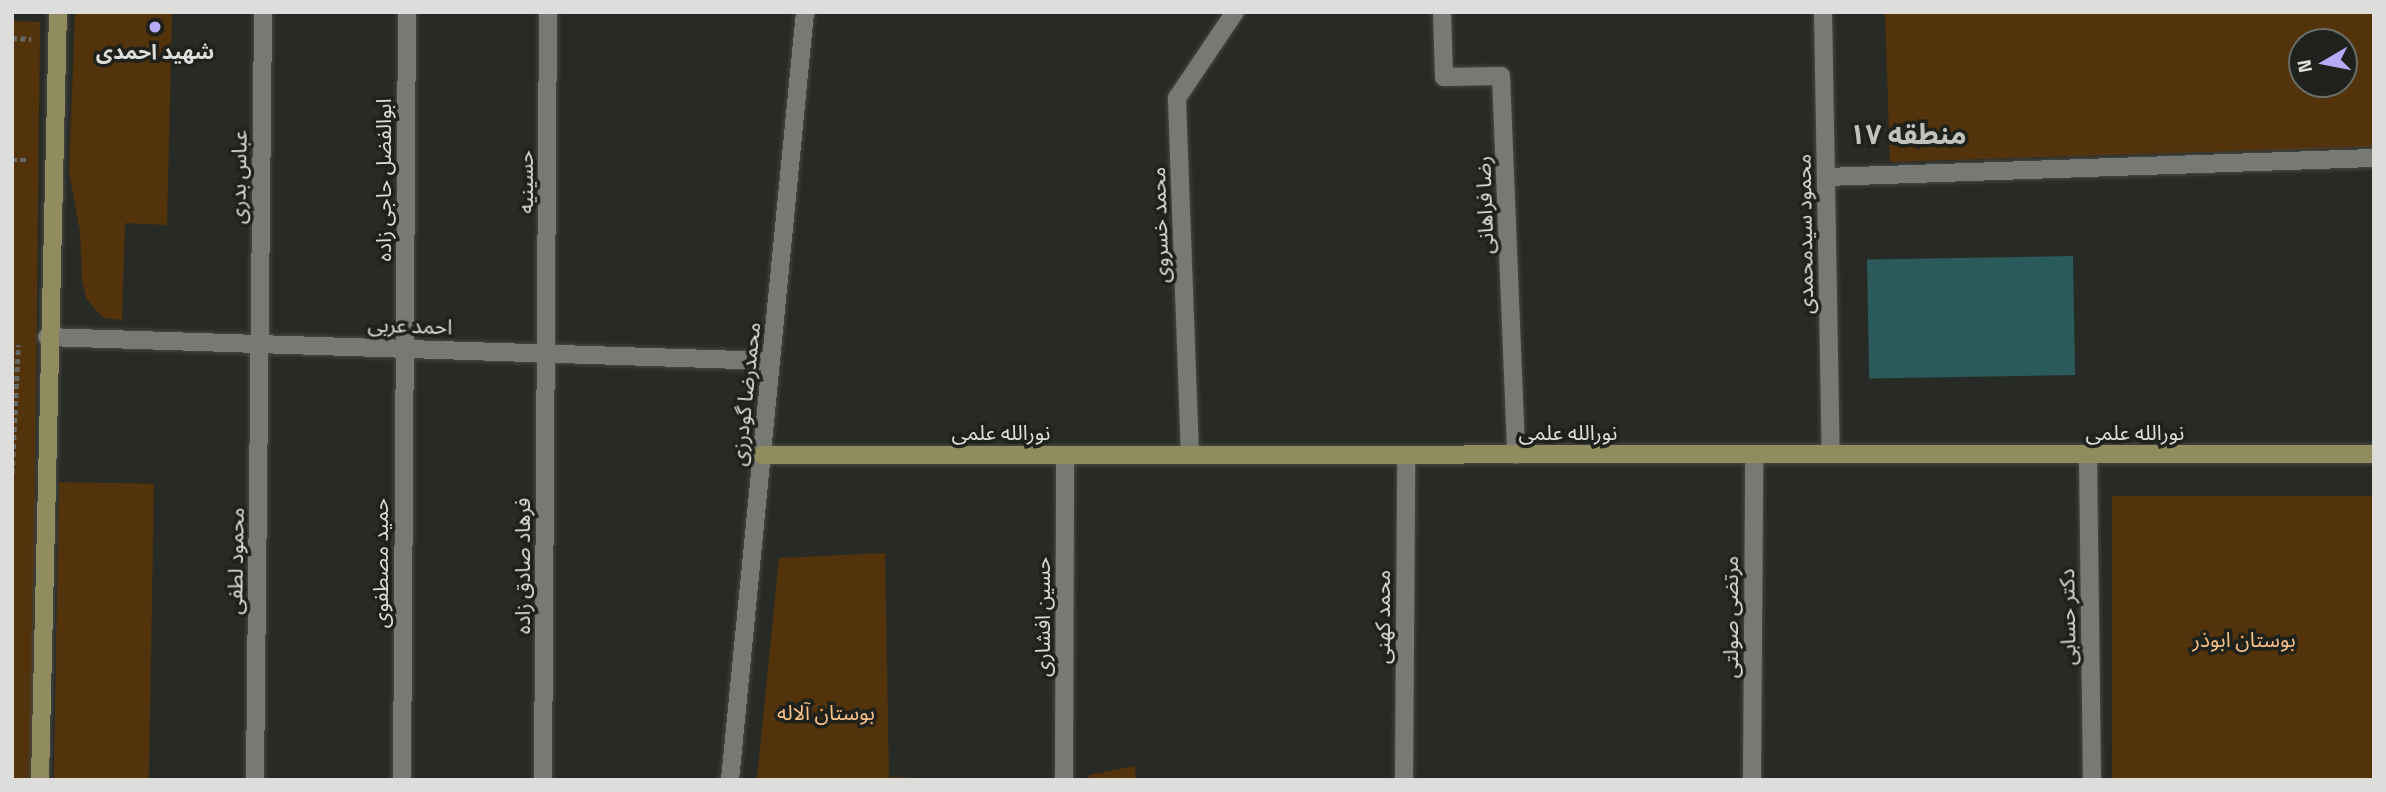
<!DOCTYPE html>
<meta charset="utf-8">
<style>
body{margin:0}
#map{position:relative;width:2386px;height:792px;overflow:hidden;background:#282a26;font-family:"Titillium Web","Noto Sans Arabic",sans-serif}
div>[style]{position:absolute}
.green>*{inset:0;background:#53330b;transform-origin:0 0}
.water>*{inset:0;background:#2b5a5a;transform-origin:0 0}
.path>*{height:4.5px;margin-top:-2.25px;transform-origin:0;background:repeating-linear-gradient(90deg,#656763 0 5px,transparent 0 8.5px)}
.roads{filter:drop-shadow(0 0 2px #464844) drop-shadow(0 0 2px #464844)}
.lane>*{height:18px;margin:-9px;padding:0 9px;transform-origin:9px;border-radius:9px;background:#777a74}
.street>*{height:18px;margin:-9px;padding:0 9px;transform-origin:9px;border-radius:9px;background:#777a74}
.secondary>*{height:18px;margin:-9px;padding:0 9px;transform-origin:9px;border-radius:9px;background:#918c5f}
.dots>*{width:19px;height:19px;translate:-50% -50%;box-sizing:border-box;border:4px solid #1e211c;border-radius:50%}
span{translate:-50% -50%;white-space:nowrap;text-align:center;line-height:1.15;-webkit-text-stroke:7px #1e211c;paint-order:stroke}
.poi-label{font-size:21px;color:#dddedb;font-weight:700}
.street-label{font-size:21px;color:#dddedb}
.park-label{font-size:21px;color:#f6c088}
.district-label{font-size:28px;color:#c0c3bd;font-weight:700}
.frame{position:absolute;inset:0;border:14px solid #dddedb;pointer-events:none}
.north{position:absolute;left:2288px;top:28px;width:70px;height:70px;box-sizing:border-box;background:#1e211c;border:2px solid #6a6d68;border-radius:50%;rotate:260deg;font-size:19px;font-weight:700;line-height:28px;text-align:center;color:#dddedb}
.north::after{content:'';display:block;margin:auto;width:24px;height:32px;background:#b7abf7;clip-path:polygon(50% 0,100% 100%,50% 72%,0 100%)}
</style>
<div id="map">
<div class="green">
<div style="clip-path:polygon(75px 12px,172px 12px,167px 225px,125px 223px,122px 320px,104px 318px,96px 310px,86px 298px,82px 280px,80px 231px,69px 172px)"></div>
<div style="clip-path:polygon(evenodd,1885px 12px,2374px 12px,2374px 147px,1890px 162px,1885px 12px,2344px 42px,2344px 84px,2302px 84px,2302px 42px,2344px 42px)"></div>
<div style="clip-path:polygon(12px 21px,40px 22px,32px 780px,12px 780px)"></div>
<div style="left:59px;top:482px;width:95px;height:298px;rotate:1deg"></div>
<div style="left:2374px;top:496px;width:284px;height:262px;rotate:90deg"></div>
<div style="clip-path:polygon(885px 553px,889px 777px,973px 780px,757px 780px,779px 558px)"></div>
<div style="clip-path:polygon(1135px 766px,1136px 780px,1089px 780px,1089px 775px)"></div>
</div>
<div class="water">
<div style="left:2073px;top:256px;width:119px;height:206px;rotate:89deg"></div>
</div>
<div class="path">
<div style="left:12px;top:38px;width:19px;rotate:3deg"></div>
<div style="left:12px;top:160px;width:15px"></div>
<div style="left:12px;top:474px;width:129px;rotate:-87.3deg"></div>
</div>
<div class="roads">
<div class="lane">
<div style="left:1826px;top:177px;width:548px;rotate:-1.99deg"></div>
</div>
<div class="street">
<div style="left:1442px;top:12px;width:65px;rotate:88.2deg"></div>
<div style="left:1444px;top:77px;width:57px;rotate:-1deg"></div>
<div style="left:1501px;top:76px;width:379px;rotate:87.7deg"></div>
<div style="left:1823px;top:12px;width:442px;rotate:89deg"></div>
<div style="left:47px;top:337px;width:724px;rotate:1.9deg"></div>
<div style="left:2088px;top:454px;width:326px;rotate:89.3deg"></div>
<div style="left:1190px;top:455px;width:357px;rotate:-92.1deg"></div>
<div style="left:1177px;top:98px;width:104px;rotate:-56deg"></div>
<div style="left:255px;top:780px;width:768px;rotate:-89.4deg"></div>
<div style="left:402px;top:780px;width:768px;rotate:-89.63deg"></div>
<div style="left:543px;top:780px;width:768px;rotate:-89.63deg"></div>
<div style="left:730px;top:780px;width:772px;rotate:-84.42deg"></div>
<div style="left:1064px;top:780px;width:325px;rotate:-89.8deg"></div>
<div style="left:1404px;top:780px;width:325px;rotate:-89.6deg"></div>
<div style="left:1752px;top:780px;width:326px;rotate:-89.6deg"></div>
</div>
<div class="secondary">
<div style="left:762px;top:455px;width:1612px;rotate:-0.04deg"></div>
<div style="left:40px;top:780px;width:768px;rotate:-88.66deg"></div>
</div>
</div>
<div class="dots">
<div style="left:155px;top:27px;background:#b7abf7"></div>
</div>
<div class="poi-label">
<span style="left:155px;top:51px">شهید احمدی</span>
</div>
<div class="street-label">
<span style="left:238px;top:177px;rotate:-89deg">عباس بدری</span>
<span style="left:383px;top:180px;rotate:-90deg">ابوالفضل حاجی زاده</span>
<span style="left:525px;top:182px;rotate:-90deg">حسینیه</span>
<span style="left:1484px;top:205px;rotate:-92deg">رضا فراهانی</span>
<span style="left:1159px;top:225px;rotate:-92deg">محمد خسروی</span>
<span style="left:1804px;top:234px;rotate:-91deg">محمود سیدمحمدی</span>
<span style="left:410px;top:325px;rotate:2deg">احمد عربی</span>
<span style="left:745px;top:394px;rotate:-84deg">محمدرضا گودرزی</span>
<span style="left:1001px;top:432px">نورالله علمی</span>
<span style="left:1568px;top:432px">نورالله علمی</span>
<span style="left:2135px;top:432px">نورالله علمی</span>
<span style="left:235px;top:561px;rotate:-89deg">محمود لطفی</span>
<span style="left:380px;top:563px;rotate:-90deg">حمید مصطفوی</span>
<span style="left:522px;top:566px;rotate:-90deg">فرهاد صادق زاده</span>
<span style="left:1042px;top:617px;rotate:-90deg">حسین افشاری</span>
<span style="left:1382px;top:617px;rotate:-90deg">محمد کهنی</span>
<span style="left:1730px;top:617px;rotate:-90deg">مرتضی صولتی</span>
<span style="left:2067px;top:617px;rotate:-91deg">دکتر حسابی</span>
</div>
<div class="park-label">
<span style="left:2244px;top:639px">بوستان ابوذر</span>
<span style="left:826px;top:712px">بوستان آلاله</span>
</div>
<div class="district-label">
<span style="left:1908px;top:134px">منطقه ۱۷</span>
</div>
<div class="frame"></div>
<div class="north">N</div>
</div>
